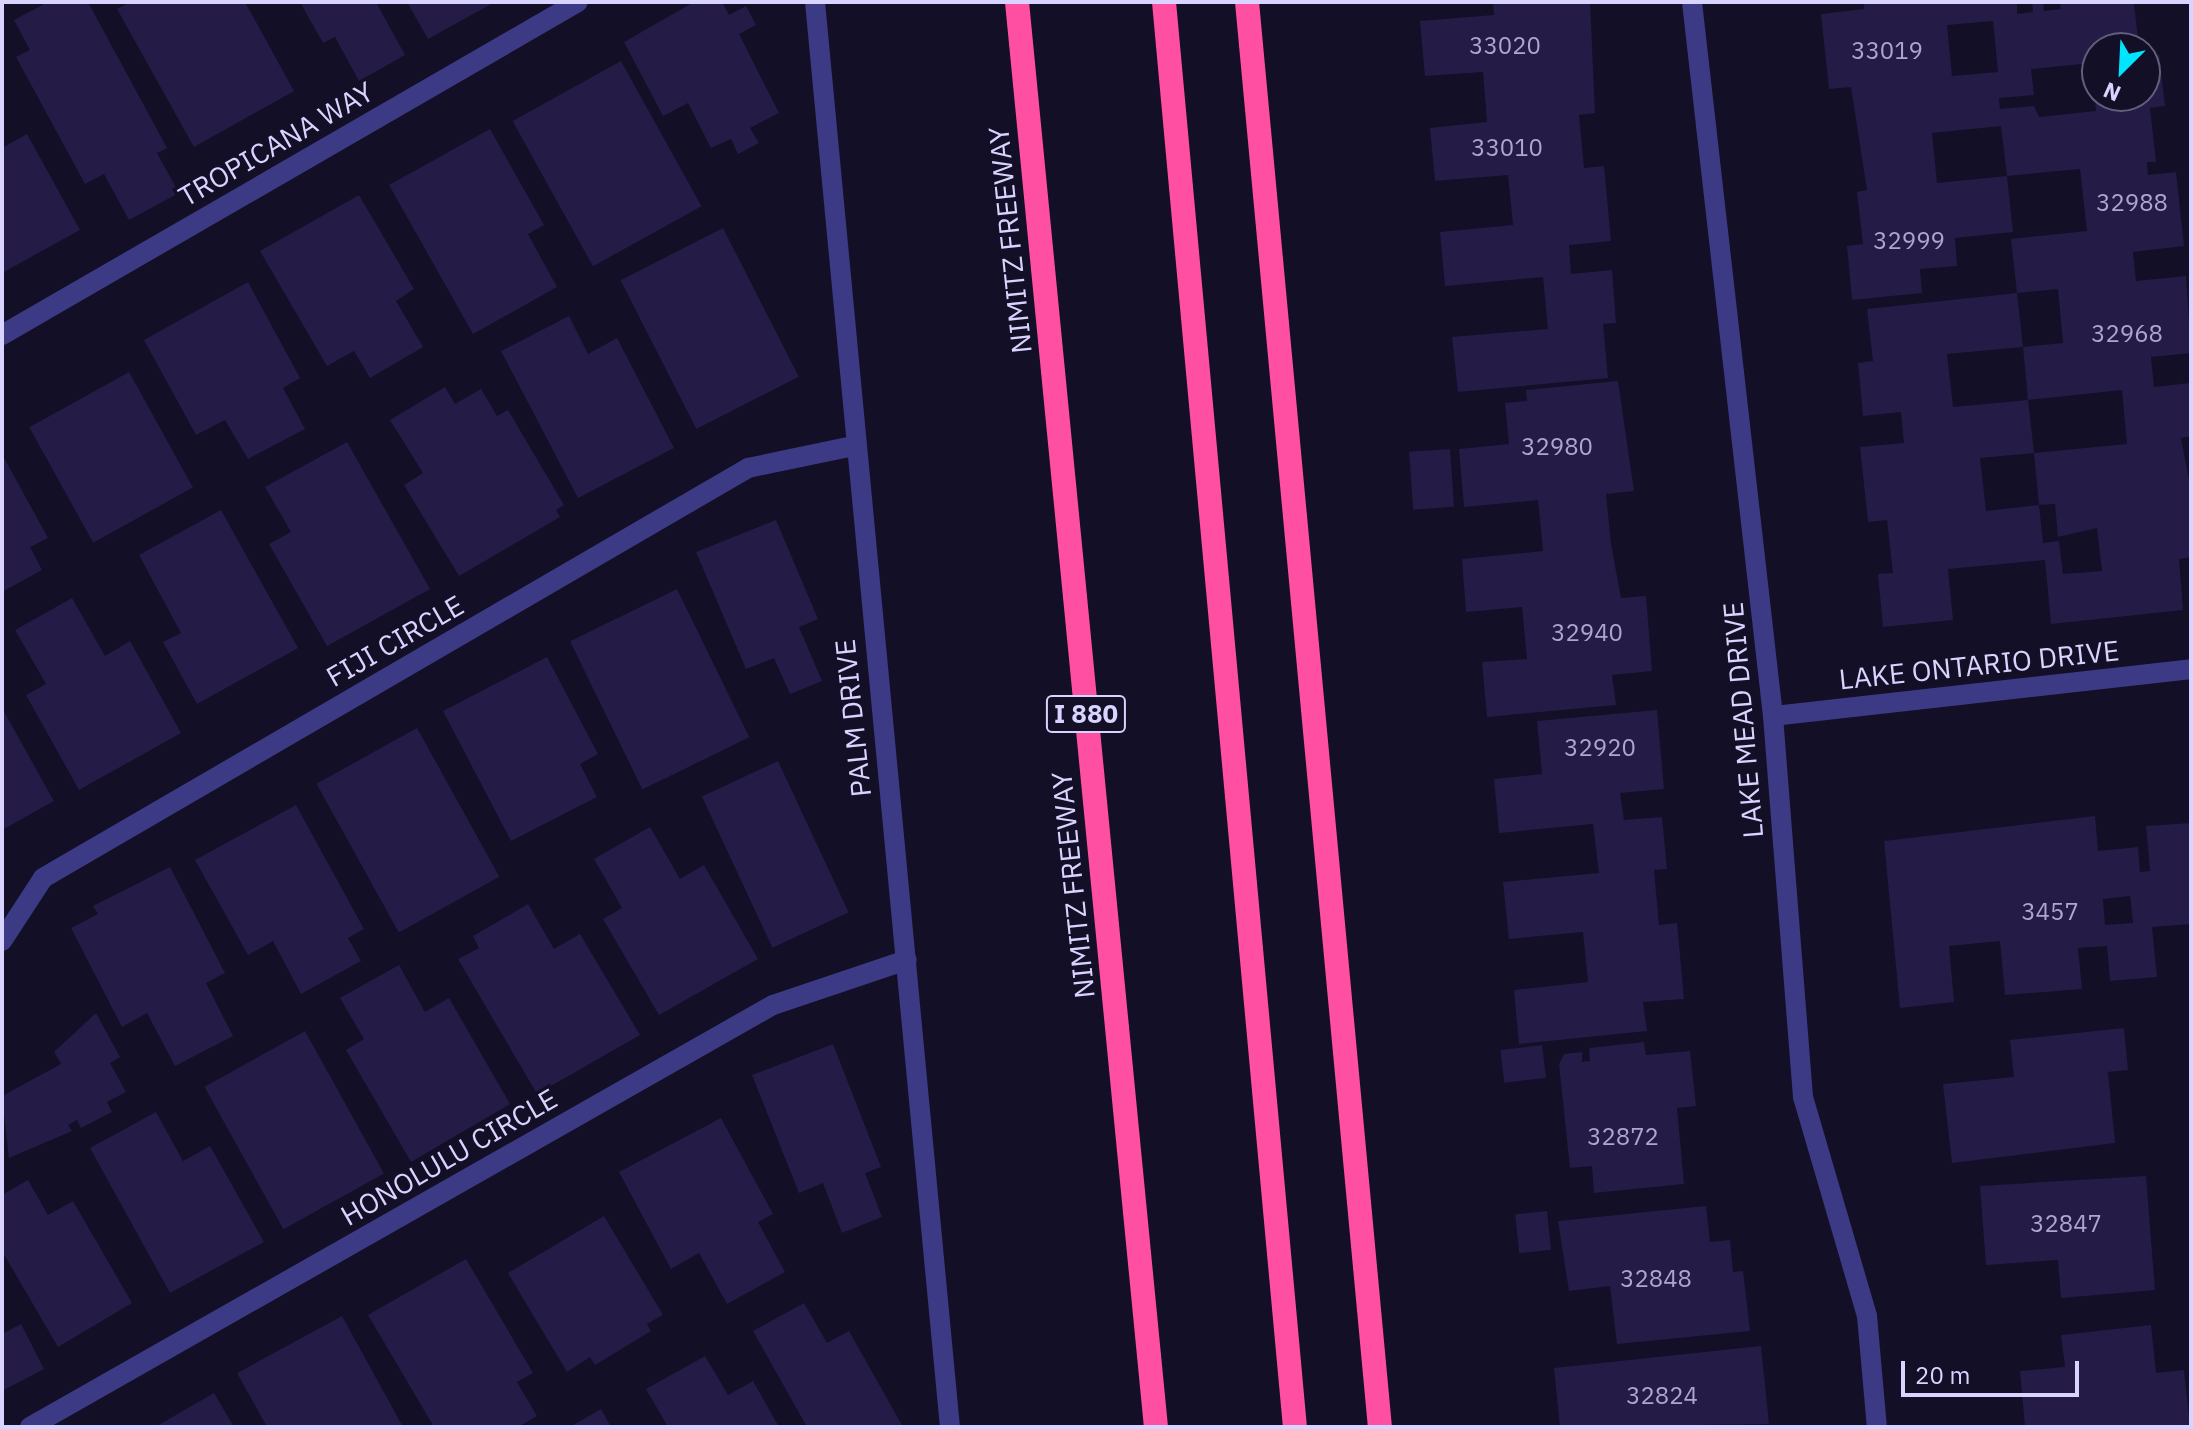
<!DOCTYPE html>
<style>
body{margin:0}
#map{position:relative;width:2193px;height:1429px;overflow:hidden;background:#130f26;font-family:"IBM Plex Sans",sans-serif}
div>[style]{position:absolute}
.building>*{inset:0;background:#241b47;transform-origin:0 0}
.minor>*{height:20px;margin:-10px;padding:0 10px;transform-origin:10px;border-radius:10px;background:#3d3a85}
.highway>*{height:24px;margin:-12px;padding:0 12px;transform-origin:12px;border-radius:12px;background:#ff4fa3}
span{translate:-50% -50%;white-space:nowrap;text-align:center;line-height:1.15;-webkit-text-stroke:7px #130f26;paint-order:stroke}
.number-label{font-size:24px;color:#aca6d1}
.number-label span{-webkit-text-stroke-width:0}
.shield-label span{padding:2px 6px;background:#130f26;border:2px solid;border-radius:6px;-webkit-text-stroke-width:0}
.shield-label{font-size:26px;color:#d9d4ff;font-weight:700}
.street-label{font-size:28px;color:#d9d4ff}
.frame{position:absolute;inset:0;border:4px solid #d9d4ff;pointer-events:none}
.north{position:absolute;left:2081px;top:32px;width:80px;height:80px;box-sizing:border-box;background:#130f26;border:2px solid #625e7d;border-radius:50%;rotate:204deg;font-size:22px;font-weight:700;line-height:32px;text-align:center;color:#d9d4ff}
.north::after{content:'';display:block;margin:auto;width:28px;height:36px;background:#00e5ff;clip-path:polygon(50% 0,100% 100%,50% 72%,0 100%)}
.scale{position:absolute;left:1901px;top:1361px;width:178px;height:36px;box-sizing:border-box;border:4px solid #d9d4ff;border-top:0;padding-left:10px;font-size:24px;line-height:28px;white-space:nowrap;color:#d9d4ff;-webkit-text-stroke:6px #130f26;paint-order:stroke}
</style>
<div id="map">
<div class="building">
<div style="clip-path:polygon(48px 2px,88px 2px,167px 148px,157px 153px,179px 193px,129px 220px,104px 174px,85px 184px,16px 57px,30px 50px,14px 20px)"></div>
<div style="clip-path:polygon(130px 2px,245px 2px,294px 91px,194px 147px,117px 9px)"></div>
<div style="clip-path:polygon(300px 2px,376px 2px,405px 55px,359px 81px,335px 37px,323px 43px)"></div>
<div style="clip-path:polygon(407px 2px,495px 2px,428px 39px)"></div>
<div style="clip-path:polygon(694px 2px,722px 2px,729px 15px,746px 6px,756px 25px,739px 34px,779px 113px,750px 128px,759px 143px,738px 154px,731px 139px,711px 148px,688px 103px,663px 116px,624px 42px)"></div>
<div style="clip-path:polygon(1493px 2px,1590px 2px,1595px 113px,1579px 115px,1584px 168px,1604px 166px,1611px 241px,1569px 245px,1571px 274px,1612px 270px,1616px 323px,1603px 324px,1608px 378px,1458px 392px,1452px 337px,1548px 329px,1543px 277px,1445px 286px,1440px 232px,1513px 225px,1508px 175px,1435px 181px,1430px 128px,1487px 122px,1483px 72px,1425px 76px,1420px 21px,1494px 15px)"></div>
<div style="clip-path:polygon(evenodd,1864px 2px,2017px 4px,2017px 14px,2033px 12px,2032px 2px,2043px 2px,2044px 11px,2061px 9px,2060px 2px,2134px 3px,2139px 48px,2097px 48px,2097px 96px,2145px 96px,2145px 57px,2159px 55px,2165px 106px,2150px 108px,2156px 162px,2147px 162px,2148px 175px,2176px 172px,2184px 246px,2133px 252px,2136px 281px,2186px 276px,2191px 353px,2151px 357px,2154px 387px,2190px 383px,2191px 436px,2181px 438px,2191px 490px,2191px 557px,2179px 559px,2183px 610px,2051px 624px,2045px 560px,1948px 569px,1953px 620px,1883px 627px,1878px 574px,1893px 573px,1887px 520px,1868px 522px,1860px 447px,1904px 443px,1901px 412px,1863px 416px,1858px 363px,1873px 361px,1867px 309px,2017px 293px,2023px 347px,1947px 354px,1953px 407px,2028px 400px,2034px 453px,1980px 458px,1986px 511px,2039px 505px,2043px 543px,2059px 541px,2063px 574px,2102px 571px,2097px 528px,2058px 537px,2055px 504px,2039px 505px,2034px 453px,2127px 444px,2122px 390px,2028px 400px,2023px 347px,2063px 343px,2058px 289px,2017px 293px,2011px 239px,2087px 231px,2080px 169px,2007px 176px,2001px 126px,1932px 133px,1937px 183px,2007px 176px,2013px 232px,1955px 238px,1957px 266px,1920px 269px,1922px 293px,1852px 300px,1847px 246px,1863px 244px,1857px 192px,1867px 190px,1851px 87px,1829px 89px,1821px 14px,1864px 9px,1864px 2px,1993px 21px,1998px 72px,1952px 76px,1947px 25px,1993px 21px,1864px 2px,2091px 63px,2096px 111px,2039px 117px,2034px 106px,2000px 109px,1999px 98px,2034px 95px,2031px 69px,2091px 63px)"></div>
<div style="left:621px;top:61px;width:166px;height:124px;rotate:61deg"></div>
<div style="clip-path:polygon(490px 129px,544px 225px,528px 234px,557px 287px,473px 334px,389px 185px)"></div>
<div style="clip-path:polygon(27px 134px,80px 230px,2px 273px,2px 148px)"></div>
<div style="clip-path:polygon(359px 195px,414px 289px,396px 301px,423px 347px,370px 378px,354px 351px,327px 366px,260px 251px)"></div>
<div style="left:723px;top:228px;width:167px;height:115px;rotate:63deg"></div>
<div style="clip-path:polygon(248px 282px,300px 378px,283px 388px,305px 429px,248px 459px,225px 420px,196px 435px,144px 340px)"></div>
<div style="clip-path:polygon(569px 316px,588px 354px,617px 338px,674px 448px,578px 498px,501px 351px)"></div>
<div style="left:129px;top:372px;width:132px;height:114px;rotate:61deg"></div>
<div style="clip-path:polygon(1618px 381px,1634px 491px,1606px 494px,1611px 544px,1621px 598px,1646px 596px,1652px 671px,1612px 675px,1616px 705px,1487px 717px,1482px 662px,1527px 659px,1522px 607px,1466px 612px,1462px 559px,1543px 551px,1538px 500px,1464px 507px,1459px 449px,1509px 444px,1505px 403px,1527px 401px,1526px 390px)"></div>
<div style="clip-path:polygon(445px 387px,455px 404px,481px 389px,497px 416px,508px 410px,564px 505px,556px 510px,560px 517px,459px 576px,404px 485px,423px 473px,390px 420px)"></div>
<div style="clip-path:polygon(347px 442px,430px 589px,327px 646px,269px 544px,291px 532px,265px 487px)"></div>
<div style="left:1450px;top:449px;width:58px;height:41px;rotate:86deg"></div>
<div style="clip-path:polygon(2px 454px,48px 538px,30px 547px,42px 570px,2px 592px)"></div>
<div style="clip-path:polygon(221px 510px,298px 648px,197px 704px,163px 642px,181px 633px,139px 555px)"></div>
<div style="clip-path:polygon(776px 520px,818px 619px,799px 627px,822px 681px,790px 694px,774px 658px,746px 669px,696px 552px)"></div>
<div style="left:677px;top:589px;width:165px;height:119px;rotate:64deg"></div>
<div style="clip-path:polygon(72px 598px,105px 656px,130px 641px,181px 733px,79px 790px,26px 695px,46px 684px,15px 630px)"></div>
<div style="clip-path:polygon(547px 657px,598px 754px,580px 764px,597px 797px,511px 841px,443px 711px)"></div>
<div style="clip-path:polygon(2px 708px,54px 801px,2px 830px)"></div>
<div style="clip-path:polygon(1657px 710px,1664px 789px,1620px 793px,1624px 820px,1662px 817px,1667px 869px,1654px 870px,1659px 925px,1677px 923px,1684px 999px,1643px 1002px,1647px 1031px,1519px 1044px,1514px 990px,1588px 982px,1583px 932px,1509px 939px,1503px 882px,1599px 873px,1593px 824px,1499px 833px,1494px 779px,1542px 774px,1537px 721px)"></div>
<div style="left:417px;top:728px;width:170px;height:115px;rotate:61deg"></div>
<div style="left:778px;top:761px;width:167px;height:84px;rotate:65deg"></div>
<div style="clip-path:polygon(296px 805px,364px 929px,348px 938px,361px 961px,301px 994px,273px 941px,248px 955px,195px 860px)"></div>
<div style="clip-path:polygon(evenodd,2095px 816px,2098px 851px,2138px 847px,2140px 872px,2150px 871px,2146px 826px,2191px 823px,2191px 924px,2152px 927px,2157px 977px,2110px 981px,2107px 946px,2078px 948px,2082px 989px,2005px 995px,2000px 941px,1949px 946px,1954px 1002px,1900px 1008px,1884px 841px,2095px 816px,2130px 896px,2133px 923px,2105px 925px,2103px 899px,2130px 896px)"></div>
<div style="clip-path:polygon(650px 827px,680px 879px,704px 865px,758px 959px,659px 1015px,603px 919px,622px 908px,594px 859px)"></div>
<div style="clip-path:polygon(170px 867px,225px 973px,206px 983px,233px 1036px,175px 1066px,147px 1013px,122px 1027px,71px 928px,98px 914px,93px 906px)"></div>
<div style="clip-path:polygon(528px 904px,554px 949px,580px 934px,640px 1035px,537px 1094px,458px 959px,479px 948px,473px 936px)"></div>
<div style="clip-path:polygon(399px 965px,425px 1012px,449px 998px,510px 1104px,411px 1162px,346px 1050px,364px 1039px,340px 998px)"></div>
<div style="clip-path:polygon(96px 1013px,120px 1057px,110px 1063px,126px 1092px,107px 1102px,112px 1112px,81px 1128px,77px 1120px,68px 1125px,72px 1131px,9px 1158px,2px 1096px,61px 1064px,54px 1052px)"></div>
<div style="clip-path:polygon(2124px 1028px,2128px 1070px,2108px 1072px,2115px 1143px,1952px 1163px,1943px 1084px,2014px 1077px,2010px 1040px)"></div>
<div style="left:305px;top:1031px;width:163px;height:115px;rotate:61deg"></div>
<div style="clip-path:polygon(1644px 1042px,1646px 1055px,1690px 1051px,1696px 1106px,1677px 1108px,1684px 1184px,1594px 1193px,1592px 1166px,1570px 1168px,1559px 1064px,1564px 1054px,1582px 1052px,1582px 1062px,1590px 1061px,1589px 1048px)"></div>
<div style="clip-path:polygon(833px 1044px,881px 1167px,865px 1173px,882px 1217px,842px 1233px,823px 1183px,799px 1193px,752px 1075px)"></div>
<div style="left:1542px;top:1045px;width:33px;height:42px;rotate:83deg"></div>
<div style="clip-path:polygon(156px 1112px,183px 1161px,210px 1146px,264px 1242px,170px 1293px,90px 1148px)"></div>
<div style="clip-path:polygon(721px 1118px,773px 1214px,758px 1222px,785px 1272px,727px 1304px,699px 1253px,671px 1269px,619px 1172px)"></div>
<div style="clip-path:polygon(2146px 1176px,2155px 1290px,2061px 1298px,2058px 1260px,1986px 1265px,1980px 1186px)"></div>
<div style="clip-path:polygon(28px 1180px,48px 1215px,73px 1201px,132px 1303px,58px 1347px,2px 1251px,2px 1195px)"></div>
<div style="clip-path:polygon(1706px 1206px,1710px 1242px,1730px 1240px,1733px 1272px,1743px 1271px,1750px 1331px,1617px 1344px,1610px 1286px,1569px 1291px,1558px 1221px)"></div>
<div style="left:1547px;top:1211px;width:39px;height:32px;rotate:84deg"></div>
<div style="clip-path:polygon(604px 1216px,663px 1315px,647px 1324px,651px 1331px,595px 1365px,590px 1357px,567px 1372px,508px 1273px)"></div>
<div style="clip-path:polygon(466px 1259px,533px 1373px,517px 1382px,537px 1416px,518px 1427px,434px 1427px,368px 1315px)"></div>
<div style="clip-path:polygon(804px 1303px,827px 1343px,849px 1331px,902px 1425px,807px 1427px,753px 1331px)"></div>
<div style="clip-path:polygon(342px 1316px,403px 1427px,267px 1427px,237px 1373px)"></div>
<div style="clip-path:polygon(21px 1324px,44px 1369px,2px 1391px,2px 1334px)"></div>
<div style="clip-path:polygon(2151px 1325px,2156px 1373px,2184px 1370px,2190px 1427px,2025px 1427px,2020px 1371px,2065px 1367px,2061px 1335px)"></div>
<div style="clip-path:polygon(1761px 1346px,1769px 1424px,1560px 1427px,1554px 1368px)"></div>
<div style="clip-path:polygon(705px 1356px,728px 1395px,753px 1381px,779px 1427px,668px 1427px,646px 1389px)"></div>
<div style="clip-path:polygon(214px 1393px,234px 1427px,155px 1427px)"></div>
<div style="clip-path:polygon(601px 1409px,611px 1427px,570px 1427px)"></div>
</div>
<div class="minor">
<div style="left:815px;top:2px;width:1431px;rotate:84.59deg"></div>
<div style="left:1692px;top:2px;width:719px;rotate:83.53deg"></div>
<div style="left:1773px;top:716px;width:382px;rotate:85.5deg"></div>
<div style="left:1803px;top:1097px;width:228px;rotate:73.7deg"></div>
<div style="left:1867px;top:1316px;width:111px;rotate:84.9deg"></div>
<div style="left:2px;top:335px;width:665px;rotate:-30.03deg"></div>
<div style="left:1773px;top:716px;width:421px;rotate:-6.4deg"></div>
<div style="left:2px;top:941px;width:75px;rotate:-56.9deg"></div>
<div style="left:43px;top:878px;width:816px;rotate:-30.18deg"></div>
<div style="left:748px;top:468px;width:107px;rotate:-11.8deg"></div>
<div style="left:30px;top:1427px;width:854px;rotate:-29.6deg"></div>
<div style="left:773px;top:1005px;width:141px;rotate:-18.6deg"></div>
</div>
<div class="highway">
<div style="left:1017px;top:2px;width:1432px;rotate:84.43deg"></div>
<div style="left:1164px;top:2px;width:1431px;rotate:84.75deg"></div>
<div style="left:1247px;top:2px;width:1431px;rotate:84.67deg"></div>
</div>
<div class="number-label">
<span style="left:1505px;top:46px">33020</span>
<span style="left:1887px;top:51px">33019</span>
<span style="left:1507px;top:148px">33010</span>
<span style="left:2132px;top:203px">32988</span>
<span style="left:1909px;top:241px">32999</span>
<span style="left:2127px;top:334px">32968</span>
<span style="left:1557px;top:447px">32980</span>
<span style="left:1587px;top:633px">32940</span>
<span style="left:1600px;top:748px">32920</span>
<span style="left:2050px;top:912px">3457</span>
<span style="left:1623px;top:1137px">32872</span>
<span style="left:2066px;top:1224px">32847</span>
<span style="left:1656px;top:1279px">32848</span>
<span style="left:1662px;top:1396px">32824</span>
</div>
<div class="shield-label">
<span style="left:1086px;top:714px">I 880</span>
</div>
<div class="street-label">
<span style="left:276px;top:144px;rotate:-30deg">TROPICANA WAY</span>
<span style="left:1010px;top:240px;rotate:-96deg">NIMITZ FREEWAY</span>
<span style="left:395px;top:641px;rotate:-30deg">FIJI CIRCLE</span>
<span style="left:1979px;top:665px;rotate:-6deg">LAKE ONTARIO DRIVE</span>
<span style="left:853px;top:718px;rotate:-96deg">PALM DRIVE</span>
<span style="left:1743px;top:720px;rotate:-95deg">LAKE MEAD DRIVE</span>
<span style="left:1073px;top:885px;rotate:-96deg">NIMITZ FREEWAY</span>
<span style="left:449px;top:1157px;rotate:-30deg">HONOLULU CIRCLE</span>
</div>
<div class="frame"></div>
<div class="north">N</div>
<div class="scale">20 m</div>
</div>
